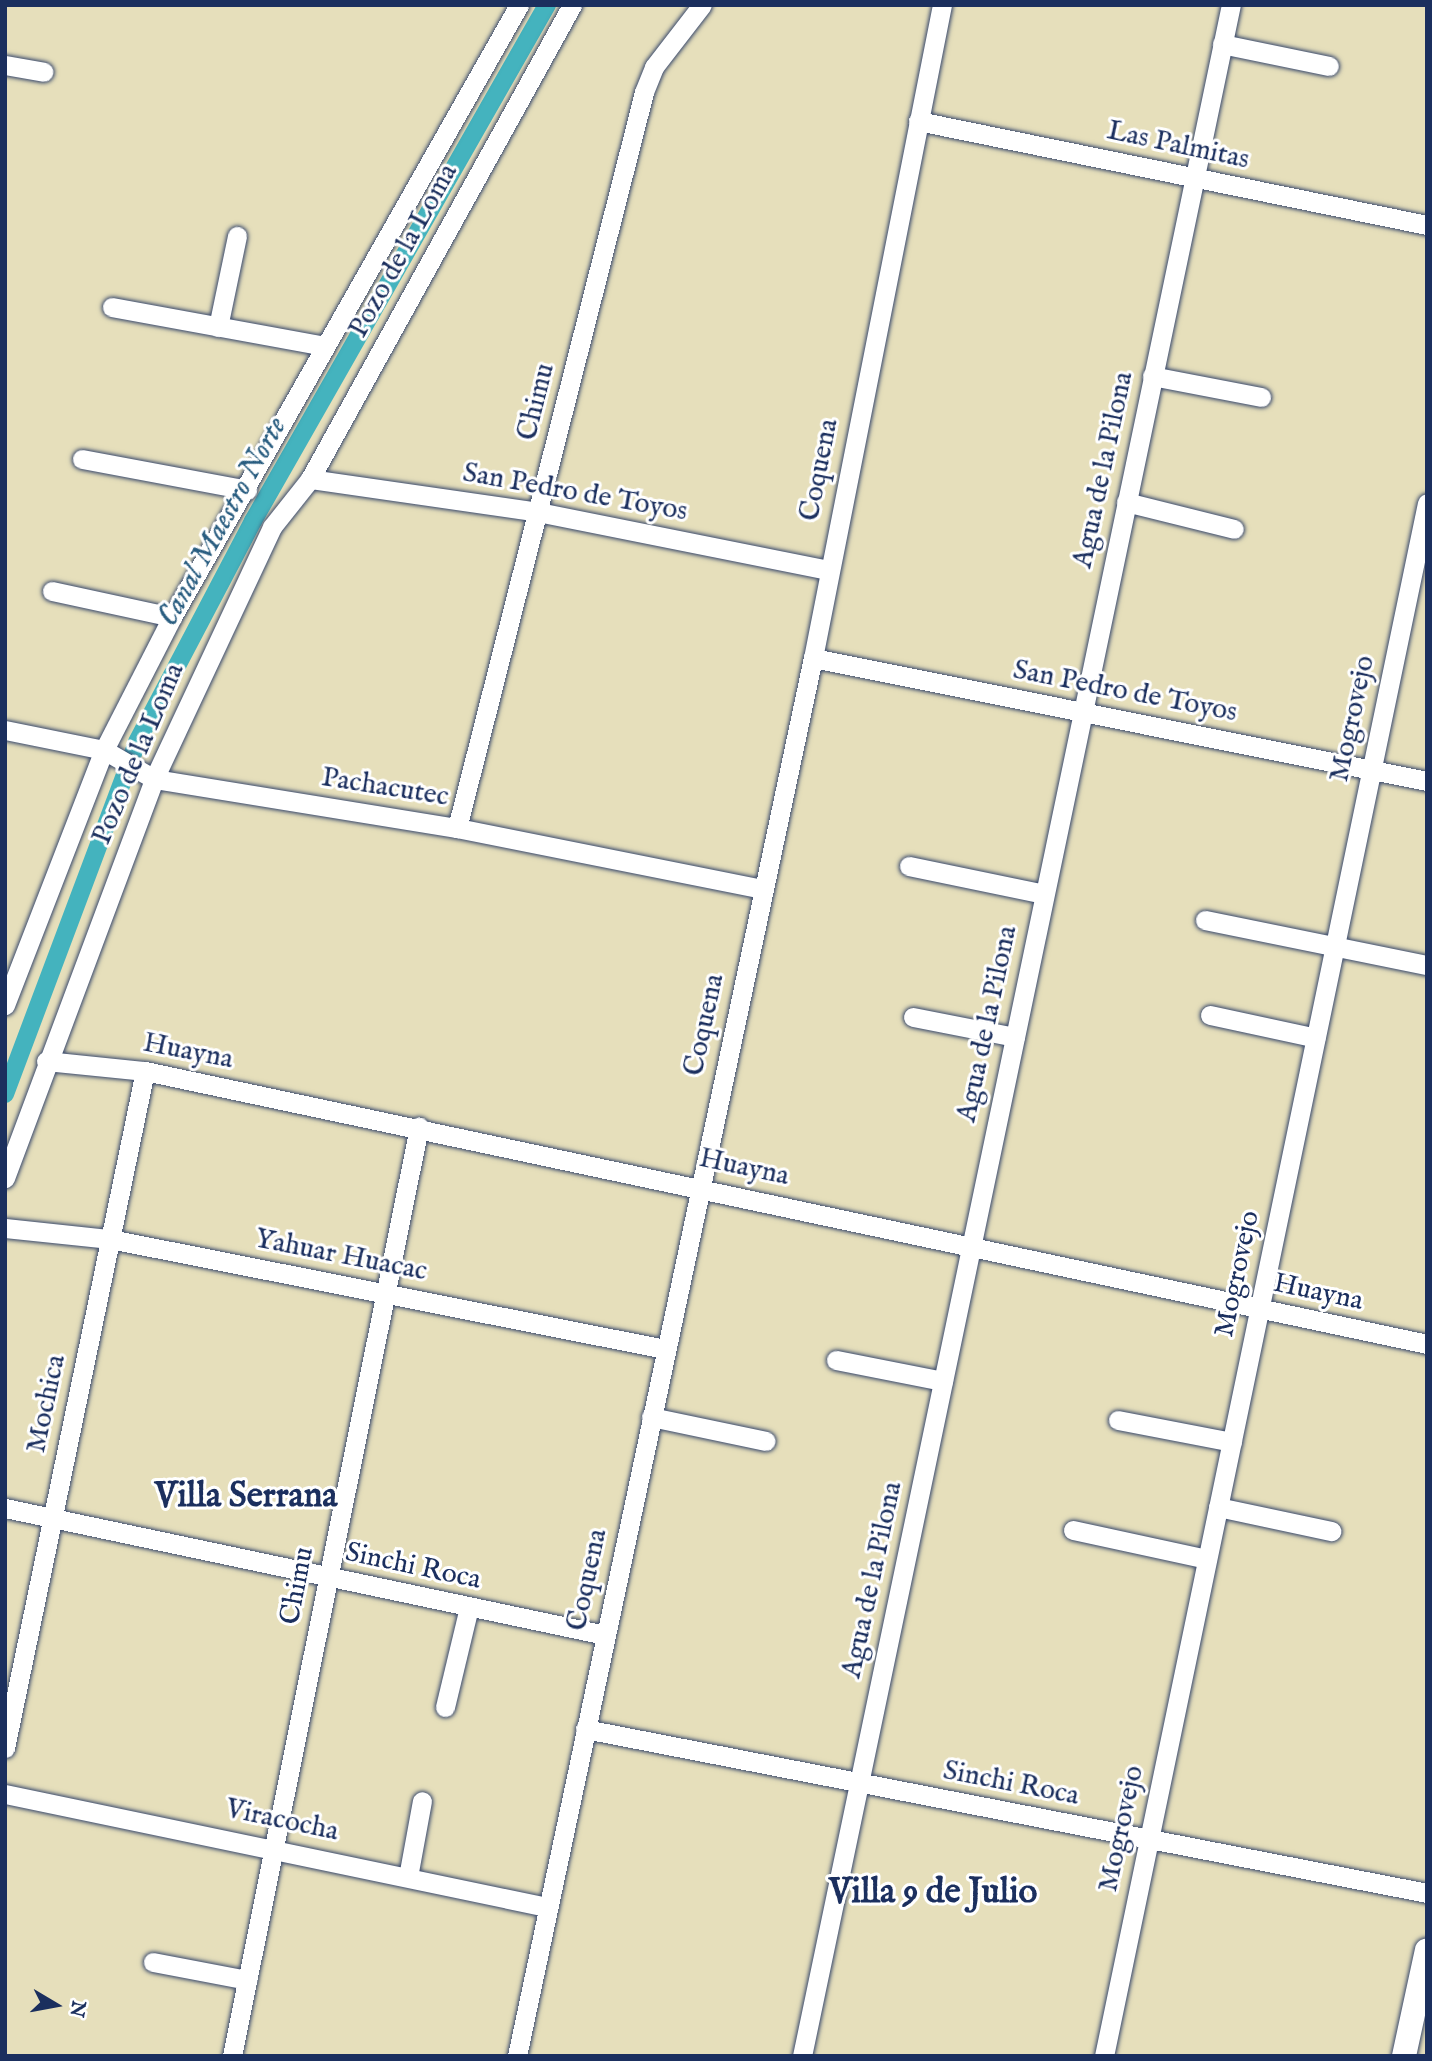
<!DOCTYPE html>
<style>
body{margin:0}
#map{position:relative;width:1432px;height:2061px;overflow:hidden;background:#e6dfbb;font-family:"IM FELL English",serif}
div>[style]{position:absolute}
.canal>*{height:18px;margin:-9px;padding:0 9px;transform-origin:9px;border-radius:9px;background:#44b3be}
.roads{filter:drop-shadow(0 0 2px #39496c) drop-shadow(0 0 2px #39496c)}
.minor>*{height:19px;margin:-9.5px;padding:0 9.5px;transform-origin:9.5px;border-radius:9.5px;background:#fff}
.major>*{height:24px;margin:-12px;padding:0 12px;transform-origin:12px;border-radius:12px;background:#fff}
span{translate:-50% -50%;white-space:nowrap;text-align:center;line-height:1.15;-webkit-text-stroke:6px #fff;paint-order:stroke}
.street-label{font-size:28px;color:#1b2f5e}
.water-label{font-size:30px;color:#295d80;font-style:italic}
.district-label{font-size:35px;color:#1b2f5e;font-weight:700}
.frame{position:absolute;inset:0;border:7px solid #1b2f5e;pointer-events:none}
.north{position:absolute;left:21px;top:1970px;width:70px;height:70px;-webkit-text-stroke:5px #fff;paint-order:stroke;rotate:100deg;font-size:19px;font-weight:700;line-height:28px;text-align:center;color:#1b2f5e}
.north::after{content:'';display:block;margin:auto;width:24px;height:32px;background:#1b2f5e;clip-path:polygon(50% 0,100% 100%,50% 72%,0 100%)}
</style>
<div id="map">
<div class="canal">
<div style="left:5px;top:1094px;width:376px;rotate:-69.4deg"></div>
<div style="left:137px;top:742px;width:250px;rotate:-62.3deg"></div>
<div style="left:253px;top:521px;width:594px;rotate:-60.33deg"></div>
</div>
<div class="roads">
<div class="minor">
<div style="left:1222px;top:44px;width:109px;rotate:11.6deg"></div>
<div style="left:5px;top:65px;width:39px;rotate:10deg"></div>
<div style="left:918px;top:121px;width:520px;rotate:11.55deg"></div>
<div style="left:112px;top:307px;width:216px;rotate:10.4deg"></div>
<div style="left:218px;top:327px;width:93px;rotate:-78.2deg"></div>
<div style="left:1152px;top:376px;width:111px;rotate:10.9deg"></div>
<div style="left:82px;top:459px;width:168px;rotate:10.6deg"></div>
<div style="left:310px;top:479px;width:230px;rotate:8.2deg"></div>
<div style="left:538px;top:512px;width:296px;rotate:11.3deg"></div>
<div style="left:1126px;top:502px;width:111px;rotate:14deg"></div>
<div style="left:52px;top:591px;width:123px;rotate:12.2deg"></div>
<div style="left:813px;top:658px;width:626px;rotate:11.33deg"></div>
<div style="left:5px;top:730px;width:101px;rotate:11.4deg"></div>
<div style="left:104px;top:750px;width:58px;rotate:30.1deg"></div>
<div style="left:154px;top:779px;width:307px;rotate:9.2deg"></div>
<div style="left:457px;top:828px;width:311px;rotate:11.3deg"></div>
<div style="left:457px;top:828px;width:759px;rotate:-75.74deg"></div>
<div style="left:644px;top:92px;width:27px;rotate:-68deg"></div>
<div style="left:654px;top:67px;width:78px;rotate:-52.3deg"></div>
<div style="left:909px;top:866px;width:138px;rotate:11.7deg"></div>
<div style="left:1205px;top:920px;width:227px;rotate:11.5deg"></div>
<div style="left:5px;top:1005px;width:274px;rotate:-68.8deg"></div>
<div style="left:104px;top:750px;width:149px;rotate:-62.9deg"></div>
<div style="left:172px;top:617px;width:704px;rotate:-60.45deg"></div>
<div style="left:1210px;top:1015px;width:108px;rotate:12.2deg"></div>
<div style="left:913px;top:1017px;width:104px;rotate:11.1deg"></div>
<div style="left:46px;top:1061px;width:100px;rotate:5.8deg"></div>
<div style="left:145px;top:1071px;width:1311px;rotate:12.02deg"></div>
<div style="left:5px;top:1178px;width:426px;rotate:-69.5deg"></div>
<div style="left:154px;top:779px;width:278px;rotate:-64.9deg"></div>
<div style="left:272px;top:527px;width:61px;rotate:-51.6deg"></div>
<div style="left:310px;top:479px;width:542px;rotate:-61.07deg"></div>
<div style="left:5px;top:1228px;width:106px;rotate:6deg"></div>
<div style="left:110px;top:1239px;width:566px;rotate:11.21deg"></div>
<div style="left:836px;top:1360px;width:109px;rotate:11.1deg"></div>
<div style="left:651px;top:1417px;width:117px;rotate:11.8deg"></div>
<div style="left:1118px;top:1420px;width:116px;rotate:10.9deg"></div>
<div style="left:1218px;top:1507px;width:116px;rotate:12deg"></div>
<div style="left:5px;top:1508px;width:613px;rotate:11.95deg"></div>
<div style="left:1073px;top:1530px;width:137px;rotate:12.2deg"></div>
<div style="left:445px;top:1707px;width:103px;rotate:-76.5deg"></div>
<div style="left:585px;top:1729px;width:858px;rotate:11.02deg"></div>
<div style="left:5px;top:1748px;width:691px;rotate:-78.32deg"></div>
<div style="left:5px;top:1794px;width:554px;rotate:11.78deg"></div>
<div style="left:408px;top:1877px;width:77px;rotate:-79.6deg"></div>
<div style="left:153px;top:1962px;width:96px;rotate:10.8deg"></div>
<div style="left:232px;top:2056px;width:948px;rotate:-78.62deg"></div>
<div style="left:517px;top:2056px;width:1429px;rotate:-78.05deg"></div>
<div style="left:813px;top:658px;width:666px;rotate:-78.83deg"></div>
<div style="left:802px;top:2056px;width:2095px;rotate:-78.19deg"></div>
<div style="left:1104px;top:2056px;width:1586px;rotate:-78.25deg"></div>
</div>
<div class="major">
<div style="left:1404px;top:2056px;width:108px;rotate:-77.8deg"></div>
</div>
</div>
<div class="street-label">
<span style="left:1178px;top:146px;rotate:12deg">Las Palmitas</span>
<span style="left:404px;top:251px;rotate:-61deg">Pozo de la Loma</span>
<span style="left:537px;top:402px;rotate:-76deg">Chimu</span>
<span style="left:820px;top:470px;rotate:-79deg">Coquena</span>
<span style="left:1104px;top:470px;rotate:-78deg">Agua de la Pilona</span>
<span style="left:575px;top:493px;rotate:10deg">San Pedro de Toyos</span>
<span style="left:1125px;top:692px;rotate:11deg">San Pedro de Toyos</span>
<span style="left:1353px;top:719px;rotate:-78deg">Mogrovejo</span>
<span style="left:139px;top:754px;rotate:-67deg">Pozo de la Loma</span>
<span style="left:385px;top:788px;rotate:9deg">Pachacutec</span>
<span style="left:988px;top:1024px;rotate:-78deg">Agua de la Pilona</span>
<span style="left:705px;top:1025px;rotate:-78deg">Coquena</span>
<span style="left:188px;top:1052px;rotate:11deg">Huayna</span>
<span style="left:744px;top:1168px;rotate:12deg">Huayna</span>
<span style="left:341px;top:1256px;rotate:11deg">Yahuar Huacac</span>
<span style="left:1238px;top:1274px;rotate:-78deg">Mogrovejo</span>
<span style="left:1318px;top:1293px;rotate:12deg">Huayna</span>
<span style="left:47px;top:1404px;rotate:-78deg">Mochica</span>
<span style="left:413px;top:1567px;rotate:12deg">Sinchi Roca</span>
<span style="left:588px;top:1580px;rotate:-78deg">Coquena</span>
<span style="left:873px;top:1580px;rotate:-78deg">Agua de la Pilona</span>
<span style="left:298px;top:1586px;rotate:-79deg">Chimu</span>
<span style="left:1011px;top:1784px;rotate:11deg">Sinchi Roca</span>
<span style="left:282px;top:1821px;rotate:12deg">Viracocha</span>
<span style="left:1122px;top:1829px;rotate:-78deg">Mogrovejo</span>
</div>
<div class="water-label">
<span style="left:223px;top:522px;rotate:-61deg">Canal Maestro Norte</span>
</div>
<div class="district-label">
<span style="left:246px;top:1497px">Villa Serrana</span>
<span style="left:933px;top:1893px">Villa 9 de Julio</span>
</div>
<div class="frame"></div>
<div class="north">N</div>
</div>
